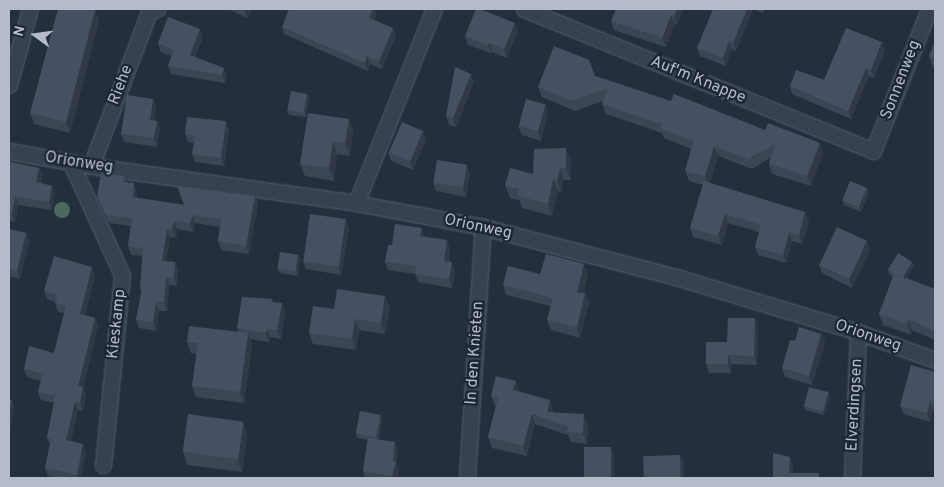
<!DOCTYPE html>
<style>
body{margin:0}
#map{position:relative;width:944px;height:487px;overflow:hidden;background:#242f3e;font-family:Overpass,sans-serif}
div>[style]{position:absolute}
.roads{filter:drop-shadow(0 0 1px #565f6c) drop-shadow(0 0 1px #565f6c)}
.street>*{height:15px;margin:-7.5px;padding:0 7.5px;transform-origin:7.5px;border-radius:7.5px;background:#38414e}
.trees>*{width:16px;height:16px;margin:-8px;border-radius:50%;background:#4b6a5d}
.wall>*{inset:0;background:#3b4654}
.shaded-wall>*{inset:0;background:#303945}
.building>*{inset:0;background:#455162;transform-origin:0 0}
span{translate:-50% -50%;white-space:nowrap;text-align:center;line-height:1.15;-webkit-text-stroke:4.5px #1d2633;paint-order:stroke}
.street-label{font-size:16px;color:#b4bcc9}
.frame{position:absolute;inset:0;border:10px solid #b4bcc9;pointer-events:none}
.north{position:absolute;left:10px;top:10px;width:50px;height:50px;-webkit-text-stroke:4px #1d2633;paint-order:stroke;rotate:284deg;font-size:14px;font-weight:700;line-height:20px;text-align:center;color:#b4bcc9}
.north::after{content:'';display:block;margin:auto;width:18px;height:22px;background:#b4bcc9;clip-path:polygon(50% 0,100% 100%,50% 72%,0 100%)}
</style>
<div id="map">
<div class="roads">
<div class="street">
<div style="left:524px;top:9px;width:377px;rotate:22.1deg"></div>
<div style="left:873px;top:151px;width:153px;rotate:-68.5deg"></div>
<div style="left:9px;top:85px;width:79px;rotate:-74.6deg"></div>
<div style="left:9px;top:151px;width:83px;rotate:10.4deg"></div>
<div style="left:91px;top:166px;width:268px;rotate:7.9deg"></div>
<div style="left:356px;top:203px;width:129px;rotate:10.7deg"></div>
<div style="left:483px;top:227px;width:199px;rotate:14.5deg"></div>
<div style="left:676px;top:277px;width:190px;rotate:16.8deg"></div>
<div style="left:858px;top:332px;width:82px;rotate:20deg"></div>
<div style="left:71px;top:163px;width:123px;rotate:65.5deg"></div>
<div style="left:122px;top:275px;width:191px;rotate:95.7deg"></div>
<div style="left:91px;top:166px;width:165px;rotate:-69.4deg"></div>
<div style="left:149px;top:12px;width:9px;rotate:-21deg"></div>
<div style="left:356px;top:203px;width:209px;rotate:-68.1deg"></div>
<div style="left:467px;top:478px;width:252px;rotate:-86.4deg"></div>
<div style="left:852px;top:478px;width:146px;rotate:-87.6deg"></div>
</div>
</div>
<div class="trees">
<div style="left:62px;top:210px"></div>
</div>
<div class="wall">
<div style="clip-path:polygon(229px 9px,252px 9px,247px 18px)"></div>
<div style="clip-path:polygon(683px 9px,677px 25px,674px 24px,666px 47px,614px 30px,611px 21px)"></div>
<div style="clip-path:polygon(718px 9px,765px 9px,763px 13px,753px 9px,736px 51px,732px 49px,726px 66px,700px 56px,697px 48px)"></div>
<div style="clip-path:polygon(95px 10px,99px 21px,70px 133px,34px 124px,30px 113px)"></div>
<div style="clip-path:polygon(377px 14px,374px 20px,393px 28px,396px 36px,382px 69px,370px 64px,368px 71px,284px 34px,282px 27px)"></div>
<div style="clip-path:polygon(518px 31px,507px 58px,492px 52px,491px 53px,468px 45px,465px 36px)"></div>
<div style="clip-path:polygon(203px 37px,195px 57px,227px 76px,225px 83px,171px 74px,168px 66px,172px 56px,161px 52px,158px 43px)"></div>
<div style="clip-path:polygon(935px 42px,935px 69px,934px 69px,929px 56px)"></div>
<div style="clip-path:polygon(885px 50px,874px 78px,869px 76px,851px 119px,792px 94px,790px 86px,824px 80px)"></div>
<div style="clip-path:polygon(471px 74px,474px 82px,456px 127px,449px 125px,446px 116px)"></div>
<div style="clip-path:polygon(595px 76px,823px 153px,811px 186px,772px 174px,769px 164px,770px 158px,752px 169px,718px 156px,710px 183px,809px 221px,802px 244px,792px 241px,786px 263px,758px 255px,755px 247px,759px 232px,728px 223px,722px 245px,693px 237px,690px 228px,703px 185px,689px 181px,685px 171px,691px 149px,664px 138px,662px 133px,606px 114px,602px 104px,603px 101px,575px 111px,542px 97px,538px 87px)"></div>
<div style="clip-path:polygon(307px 94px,309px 98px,306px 117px,289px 115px,287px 110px)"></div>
<div style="clip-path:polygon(153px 99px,156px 108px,154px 120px,157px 121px,160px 129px,157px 147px,125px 142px,121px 134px)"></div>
<div style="clip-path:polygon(545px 104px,548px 112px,541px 141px,522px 135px,518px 126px)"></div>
<div style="clip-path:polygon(349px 119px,353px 131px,350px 156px,337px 154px,334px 181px,305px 176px,300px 164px)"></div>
<div style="clip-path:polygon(229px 129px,224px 166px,195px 162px,192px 154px,194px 143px,188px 142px,185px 134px)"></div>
<div style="clip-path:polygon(426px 140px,413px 170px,391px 161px,388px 152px)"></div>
<div style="clip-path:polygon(571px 160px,571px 180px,564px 180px,561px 192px,558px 191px,552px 216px,522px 208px,519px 200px,510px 198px,505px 185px,533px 174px)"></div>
<div style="clip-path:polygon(467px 165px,470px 174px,466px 197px,436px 191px,433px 183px)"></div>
<div style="clip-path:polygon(9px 167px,39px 168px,42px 176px,41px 183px,52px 186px,55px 194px,52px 210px,18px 205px,15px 222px,9px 220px)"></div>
<div style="clip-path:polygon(124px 176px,126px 182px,137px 192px,137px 198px,184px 205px,255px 196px,258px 204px,249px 254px,221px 250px,218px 241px,220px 227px,195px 223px,193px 232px,177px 229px,176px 238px,170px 237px,166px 261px,175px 262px,178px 270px,177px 286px,169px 285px,167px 311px,159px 311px,156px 331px,139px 328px,136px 320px,141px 292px,140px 289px,143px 256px,131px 255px,128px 246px,131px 226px,109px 223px,97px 197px)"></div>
<div style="clip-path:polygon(867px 188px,869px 192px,861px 212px,844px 205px,843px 201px)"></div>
<div style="clip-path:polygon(349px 228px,341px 275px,306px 269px,303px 261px)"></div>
<div style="clip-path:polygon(9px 229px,26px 233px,29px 241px,20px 279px,9px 276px)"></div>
<div style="clip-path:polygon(425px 237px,450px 249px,449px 262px,455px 271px,452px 288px,418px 282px,415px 274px,388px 270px,385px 262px,392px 245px)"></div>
<div style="clip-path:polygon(870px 250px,852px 288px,822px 273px,819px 265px)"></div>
<div style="clip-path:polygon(298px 255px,300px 259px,298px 276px,279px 273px,278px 269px)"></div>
<div style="clip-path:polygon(912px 262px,914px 266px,907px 278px,935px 289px,935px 340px,912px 330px,911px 335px,883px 325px,879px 314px,893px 277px,890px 275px,888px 270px)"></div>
<div style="clip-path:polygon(540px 274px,588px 274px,583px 293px,585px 293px,589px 303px,580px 338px,551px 330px,547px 320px,551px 306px,506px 295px,503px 285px)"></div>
<div style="clip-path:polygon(95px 275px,85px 315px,95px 318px,98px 326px,83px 387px,86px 396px,83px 411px,78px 410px,71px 441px,86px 452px,81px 478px,57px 478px,48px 476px,45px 468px,50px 445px,47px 438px,54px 403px,41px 400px,38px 392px,41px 381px,27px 377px,24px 369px,54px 353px,64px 313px,58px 312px,55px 303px,56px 302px,47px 299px,44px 291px)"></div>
<div style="clip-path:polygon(272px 299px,273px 302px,285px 312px,281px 339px,270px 337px,269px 342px,250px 339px,252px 344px,244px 403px,196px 397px,192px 386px,197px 354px,191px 353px,187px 342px,238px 332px,237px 328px)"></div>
<div style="clip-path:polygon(390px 307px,385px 334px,359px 330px,356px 350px,313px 344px,309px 333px,334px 309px)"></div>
<div style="clip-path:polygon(758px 327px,757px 365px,731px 364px,731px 373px,709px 373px,706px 364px,727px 342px)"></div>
<div style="clip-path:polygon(821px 334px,825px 342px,812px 385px,785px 377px,782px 368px,795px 341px)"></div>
<div style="clip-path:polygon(935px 372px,935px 410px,933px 409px,930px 422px,904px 414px,900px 406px)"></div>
<div style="clip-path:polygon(520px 392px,553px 410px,553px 412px,588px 424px,587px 444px,571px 442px,568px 435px,535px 424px,527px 456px,492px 448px,488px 437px,496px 406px,495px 406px,491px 396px)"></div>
<div style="clip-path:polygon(828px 392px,830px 397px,824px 415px,806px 410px,804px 406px)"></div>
<div style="clip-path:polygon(382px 419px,379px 440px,398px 450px,396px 462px,399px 469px,397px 478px,365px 478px,363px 471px,368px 440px,357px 438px,356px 434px)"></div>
<div style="clip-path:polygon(247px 434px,242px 472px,187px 465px,183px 452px)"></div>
</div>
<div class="shaded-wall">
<div style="clip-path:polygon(244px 9px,252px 9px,247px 18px)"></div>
<div style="clip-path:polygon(373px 9px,375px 9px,377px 14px,372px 26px,369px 18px)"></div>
<div style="clip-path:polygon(677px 9px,683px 9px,677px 25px,674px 16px)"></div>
<div style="clip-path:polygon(747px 9px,753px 9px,736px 51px,733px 43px)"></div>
<div style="clip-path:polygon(95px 10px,99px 21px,70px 133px,66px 122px)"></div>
<div style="clip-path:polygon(671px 15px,674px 24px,666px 47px,662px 38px)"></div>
<div style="clip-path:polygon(515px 23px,518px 31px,507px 58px,504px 49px)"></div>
<div style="clip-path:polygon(393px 28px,396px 36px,382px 69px,379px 61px)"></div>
<div style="clip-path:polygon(200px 29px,203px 37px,193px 63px,190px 55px)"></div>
<div style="clip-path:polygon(729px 41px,732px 49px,726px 66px,723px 58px)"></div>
<div style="clip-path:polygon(882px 42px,885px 50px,874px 78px,871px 70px)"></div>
<div style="clip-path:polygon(489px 43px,492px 52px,491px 53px,488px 45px)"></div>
<div style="clip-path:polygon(367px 56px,370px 64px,368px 71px,365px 63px)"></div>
<div style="clip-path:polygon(224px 68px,227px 76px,225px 83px,222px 75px)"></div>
<div style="clip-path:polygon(866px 68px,869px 76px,851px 119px,848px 111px)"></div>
<div style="clip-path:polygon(471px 74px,474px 82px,456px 127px,453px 118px)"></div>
<div style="clip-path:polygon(307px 94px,309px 98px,306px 117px,305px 113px)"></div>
<div style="clip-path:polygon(153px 99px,156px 108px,153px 128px,150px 120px)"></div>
<div style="clip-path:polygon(545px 104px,548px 112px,541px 141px,538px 132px)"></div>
<div style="clip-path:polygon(349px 119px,353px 131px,350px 156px,345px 143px)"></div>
<div style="clip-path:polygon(157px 121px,160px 129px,157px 147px,154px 138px)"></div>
<div style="clip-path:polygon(226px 121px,229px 129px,224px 166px,221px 158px)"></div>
<div style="clip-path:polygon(423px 131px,426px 140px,413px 170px,410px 162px)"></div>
<div style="clip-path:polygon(333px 142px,337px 154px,334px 181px,329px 168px)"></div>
<div style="clip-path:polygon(820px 143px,823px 153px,811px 186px,807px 176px)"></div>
<div style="clip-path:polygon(714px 146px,718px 156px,709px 186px,705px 176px)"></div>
<div style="clip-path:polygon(566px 148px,571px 160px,571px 180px,566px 168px)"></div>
<div style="clip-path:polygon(467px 165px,470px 174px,466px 197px,463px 188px)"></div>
<div style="clip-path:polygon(39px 168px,42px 176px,39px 191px,36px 182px)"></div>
<div style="clip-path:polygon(560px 168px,564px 180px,561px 192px,557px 180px)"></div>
<div style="clip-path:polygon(553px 179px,558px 191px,552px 216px,548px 204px)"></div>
<div style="clip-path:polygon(134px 183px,137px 192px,136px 206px,133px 197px)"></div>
<div style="clip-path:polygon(52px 186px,55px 194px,52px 210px,49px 202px)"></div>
<div style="clip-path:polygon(867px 188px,869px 192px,861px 212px,859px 207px)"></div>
<div style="clip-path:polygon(15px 196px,18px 205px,15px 222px,12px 214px)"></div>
<div style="clip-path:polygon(255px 196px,258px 204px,249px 254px,246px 246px)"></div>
<div style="clip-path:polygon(805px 212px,809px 221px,802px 244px,799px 235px)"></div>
<div style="clip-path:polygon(725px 214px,728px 223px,722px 245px,718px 236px)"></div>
<div style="clip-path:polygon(192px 215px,195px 223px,193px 232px,190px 223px)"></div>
<div style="clip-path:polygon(346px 219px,349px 228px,341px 275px,338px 266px)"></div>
<div style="clip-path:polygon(174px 221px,177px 229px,176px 238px,172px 229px)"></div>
<div style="clip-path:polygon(422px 228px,425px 237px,420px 236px)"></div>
<div style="clip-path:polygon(167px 229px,170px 237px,165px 269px,162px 261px)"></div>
<div style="clip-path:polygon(26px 233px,29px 241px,20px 279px,17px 271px)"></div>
<div style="clip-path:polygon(789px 233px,792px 241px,786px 263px,783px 255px)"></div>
<div style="clip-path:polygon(447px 240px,450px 249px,447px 270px,444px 261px)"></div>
<div style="clip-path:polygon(867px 241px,870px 250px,852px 288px,849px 279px)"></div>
<div style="clip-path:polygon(298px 255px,300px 259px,298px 276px,296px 271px)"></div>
<div style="clip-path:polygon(175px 262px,178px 270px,177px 286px,174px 278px)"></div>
<div style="clip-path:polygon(452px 262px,455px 271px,452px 288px,449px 279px)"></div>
<div style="clip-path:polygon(912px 262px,914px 266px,904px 283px,902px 279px)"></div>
<div style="clip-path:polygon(584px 264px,588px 274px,581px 303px,577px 293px)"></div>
<div style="clip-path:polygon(92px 267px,95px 275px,83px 322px,80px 314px)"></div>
<div style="clip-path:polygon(166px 277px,169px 285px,167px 311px,164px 303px)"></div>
<div style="clip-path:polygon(585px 293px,589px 303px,580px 338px,577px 327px)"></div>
<div style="clip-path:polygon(385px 296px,390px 307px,385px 334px,381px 323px)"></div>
<div style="clip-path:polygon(156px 302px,159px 311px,156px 331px,153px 322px)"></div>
<div style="clip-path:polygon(282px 303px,285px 312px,281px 339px,277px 330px)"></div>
<div style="clip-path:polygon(95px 318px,98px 326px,81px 394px,78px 386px)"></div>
<div style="clip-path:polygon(755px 318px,758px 327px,757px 365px,754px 356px)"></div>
<div style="clip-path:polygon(355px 319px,359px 330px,356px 350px,352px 339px)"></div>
<div style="clip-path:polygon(908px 319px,912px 330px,911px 335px,907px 324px)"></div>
<div style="clip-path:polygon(267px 329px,270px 337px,269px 342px,266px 333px)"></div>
<div style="clip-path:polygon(248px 333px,252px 344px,244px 403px,240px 392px)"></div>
<div style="clip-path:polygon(821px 334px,825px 342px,812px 385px,809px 376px)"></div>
<div style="clip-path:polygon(728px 355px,731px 364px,731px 373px,728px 364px)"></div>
<div style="clip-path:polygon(516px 381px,520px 392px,513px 390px)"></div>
<div style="clip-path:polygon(83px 387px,86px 396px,83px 411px,80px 403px)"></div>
<div style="clip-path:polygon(828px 392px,830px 397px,824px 415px,822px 411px)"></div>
<div style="clip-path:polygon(12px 400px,14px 408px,9px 435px,9px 414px)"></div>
<div style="clip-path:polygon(550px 400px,553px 410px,551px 420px,547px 412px)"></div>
<div style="clip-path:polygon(75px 401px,78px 410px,69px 449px,66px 440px)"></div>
<div style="clip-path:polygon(930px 401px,933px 409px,930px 422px,927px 413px)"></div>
<div style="clip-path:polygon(532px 414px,535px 424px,527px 456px,523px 446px)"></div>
<div style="clip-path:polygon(584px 414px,588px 424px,587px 444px,583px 433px)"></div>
<div style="clip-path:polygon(381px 415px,382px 419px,379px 442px,377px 438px)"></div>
<div style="clip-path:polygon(243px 422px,247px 434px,242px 472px,237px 460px)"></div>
<div style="clip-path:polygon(395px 442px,398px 450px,396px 462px,399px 469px,397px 478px,393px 478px,392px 476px,393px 461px)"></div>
<div style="clip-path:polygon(83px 444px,86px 452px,81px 478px,78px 478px,77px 475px)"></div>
<div style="clip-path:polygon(611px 447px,614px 456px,614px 478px,611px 478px)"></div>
<div style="clip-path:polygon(680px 455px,684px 463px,684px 478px,681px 478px)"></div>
<div style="clip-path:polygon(790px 457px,793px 465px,792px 478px,789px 473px)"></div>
</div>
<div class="building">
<div style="clip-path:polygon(58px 9px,91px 9px,95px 10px,66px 122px,30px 113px)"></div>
<div style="clip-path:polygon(289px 9px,373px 9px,369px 18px,393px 28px,379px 61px,367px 56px,365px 63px,282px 27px)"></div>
<div style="clip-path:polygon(476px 9px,480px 9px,515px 23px,504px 49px,489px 43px,488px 45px,465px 36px)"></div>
<div style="clip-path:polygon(616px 9px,677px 9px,674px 16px,671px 15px,662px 38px,611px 21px)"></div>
<div style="clip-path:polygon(713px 9px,717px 10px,718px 9px,747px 9px,733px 43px,729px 41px,723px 58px,697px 48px)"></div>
<div style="clip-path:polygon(168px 17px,200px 29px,190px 55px,224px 68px,222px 75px,168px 66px,174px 50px,158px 43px)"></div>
<div style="clip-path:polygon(846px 28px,882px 42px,871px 70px,866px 68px,848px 111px,790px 86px,796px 70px,824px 80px)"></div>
<div style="clip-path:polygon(935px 42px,935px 59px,929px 56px)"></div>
<div style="clip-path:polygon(554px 46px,589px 60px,595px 76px,671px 101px,674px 94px,765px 130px,768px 123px,820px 143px,807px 176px,769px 164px,775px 144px,748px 159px,714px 146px,705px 176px,685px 171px,694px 141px,660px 128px,662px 124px,602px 104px,608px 88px,572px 101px,538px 87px)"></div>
<div style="clip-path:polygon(455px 67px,471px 74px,453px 118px,446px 116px)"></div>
<div style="left:291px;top:91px;width:16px;height:19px;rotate:11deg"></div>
<div style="clip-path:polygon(127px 95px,153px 99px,150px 120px,157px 121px,154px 138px,121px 134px)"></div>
<div style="left:526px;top:99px;width:20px;height:28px;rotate:15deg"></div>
<div style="clip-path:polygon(308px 113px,349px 119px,345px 143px,333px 142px,329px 168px,300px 164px)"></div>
<div style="clip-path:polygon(187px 117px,226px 121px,221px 158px,192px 154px,195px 136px,185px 134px)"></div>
<div style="left:402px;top:122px;width:23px;height:33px;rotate:23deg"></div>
<div style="clip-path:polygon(566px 148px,566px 168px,560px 168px,557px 180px,553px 179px,548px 204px,518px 196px,519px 189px,505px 185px,510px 168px,533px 174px,534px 149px)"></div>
<div style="left:437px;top:160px;width:30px;height:23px;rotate:9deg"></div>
<div style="clip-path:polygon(10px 162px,39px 168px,36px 182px,52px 186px,49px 202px,15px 196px,12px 214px,9px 213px,9px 167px)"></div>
<div style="clip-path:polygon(101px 173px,124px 176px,123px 182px,134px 183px,133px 197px,184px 205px,177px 186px,255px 196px,246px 246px,218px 241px,221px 219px,192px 215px,190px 223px,174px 221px,172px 229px,167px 229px,162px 261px,175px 262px,174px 278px,166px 277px,164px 303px,156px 302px,153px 322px,136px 320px,142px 289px,140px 289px,143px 248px,128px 246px,132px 218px,106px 215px,97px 197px)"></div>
<div style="clip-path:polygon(704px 181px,805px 212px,799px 235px,789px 233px,783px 255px,755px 247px,761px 225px,725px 214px,718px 236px,690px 228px)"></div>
<div style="left:850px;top:181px;width:18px;height:21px;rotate:22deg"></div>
<div style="left:310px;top:214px;width:36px;height:48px;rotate:8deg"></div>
<div style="clip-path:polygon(395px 224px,422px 228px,420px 236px,447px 240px,444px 261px,452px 262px,449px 279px,415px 274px,416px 266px,385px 262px,388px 245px,392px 245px)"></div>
<div style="left:837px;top:227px;width:33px;height:42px;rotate:25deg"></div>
<div style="clip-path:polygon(9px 229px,26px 233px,17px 271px,9px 269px)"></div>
<div style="left:280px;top:252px;width:18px;height:17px;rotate:9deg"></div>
<div style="clip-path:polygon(898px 253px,912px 262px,903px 277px,894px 274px,888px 270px)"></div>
<div style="clip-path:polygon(546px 254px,584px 264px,577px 293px,585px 293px,577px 327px,547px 320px,553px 298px,503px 285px,508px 266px,540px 274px)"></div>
<div style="clip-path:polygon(54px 256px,92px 267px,80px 314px,95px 318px,78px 386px,83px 387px,80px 403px,75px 401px,66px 440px,83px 444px,77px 475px,45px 468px,51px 439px,47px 438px,55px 396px,38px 392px,43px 374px,24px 369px,29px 346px,54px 353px,66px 306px,55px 303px,58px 295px,44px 291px)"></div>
<div style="clip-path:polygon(894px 274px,935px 289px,935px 331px,908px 319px,907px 324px,879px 314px)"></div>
<div style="clip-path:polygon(337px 289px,385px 296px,381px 323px,355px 319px,352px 339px,309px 333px,313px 306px,334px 309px)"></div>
<div style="clip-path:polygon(242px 297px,272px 299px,271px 302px,282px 303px,277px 330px,267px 329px,266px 333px,237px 328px)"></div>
<div style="clip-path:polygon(728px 318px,755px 318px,754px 356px,728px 355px,728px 364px,706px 364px,706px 342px,727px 342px)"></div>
<div style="clip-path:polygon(189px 326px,248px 333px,240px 392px,192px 386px,198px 343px,187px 342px)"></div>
<div style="clip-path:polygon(799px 327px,821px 334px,809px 376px,782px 368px,790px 340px,795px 341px)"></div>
<div style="clip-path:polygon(911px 365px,935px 372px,935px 402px,930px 401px,927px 413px,900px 406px)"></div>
<div style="clip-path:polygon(496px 376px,516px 381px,513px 390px,550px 400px,547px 412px,584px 414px,583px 433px,567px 432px,568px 426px,532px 414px,523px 446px,488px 437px,498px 398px,491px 396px)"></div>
<div style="left:809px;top:387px;width:20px;height:20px;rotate:15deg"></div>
<div style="clip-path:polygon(9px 400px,12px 400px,9px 414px)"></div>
<div style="left:360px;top:411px;width:21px;height:23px;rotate:11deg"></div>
<div style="left:188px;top:414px;width:56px;height:38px;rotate:8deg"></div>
<div style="clip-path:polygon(368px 438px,395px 442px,393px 461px,396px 461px,392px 476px,363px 471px)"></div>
<div style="left:611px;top:447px;width:31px;height:27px;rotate:90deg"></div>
<div style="clip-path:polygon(773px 453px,790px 457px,789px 473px,819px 473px,819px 478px,773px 478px)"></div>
<div style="left:680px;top:455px;width:23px;height:37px;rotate:88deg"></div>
</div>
<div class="street-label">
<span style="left:698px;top:80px;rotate:22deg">Auf'm Knappe</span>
<span style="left:901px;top:80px;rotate:-69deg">Sonnenweg</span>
<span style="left:121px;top:85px;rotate:-69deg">Riehe</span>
<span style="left:79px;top:163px;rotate:9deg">Orionweg</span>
<span style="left:478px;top:227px;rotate:12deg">Orionweg</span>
<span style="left:117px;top:324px;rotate:-84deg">Kieskamp</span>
<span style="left:868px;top:336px;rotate:19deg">Orionweg</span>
<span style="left:475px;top:353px;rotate:-86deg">In den Knieten</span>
<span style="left:855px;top:405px;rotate:-87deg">Elverdingsen</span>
</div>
<div class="frame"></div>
<div class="north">N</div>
</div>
